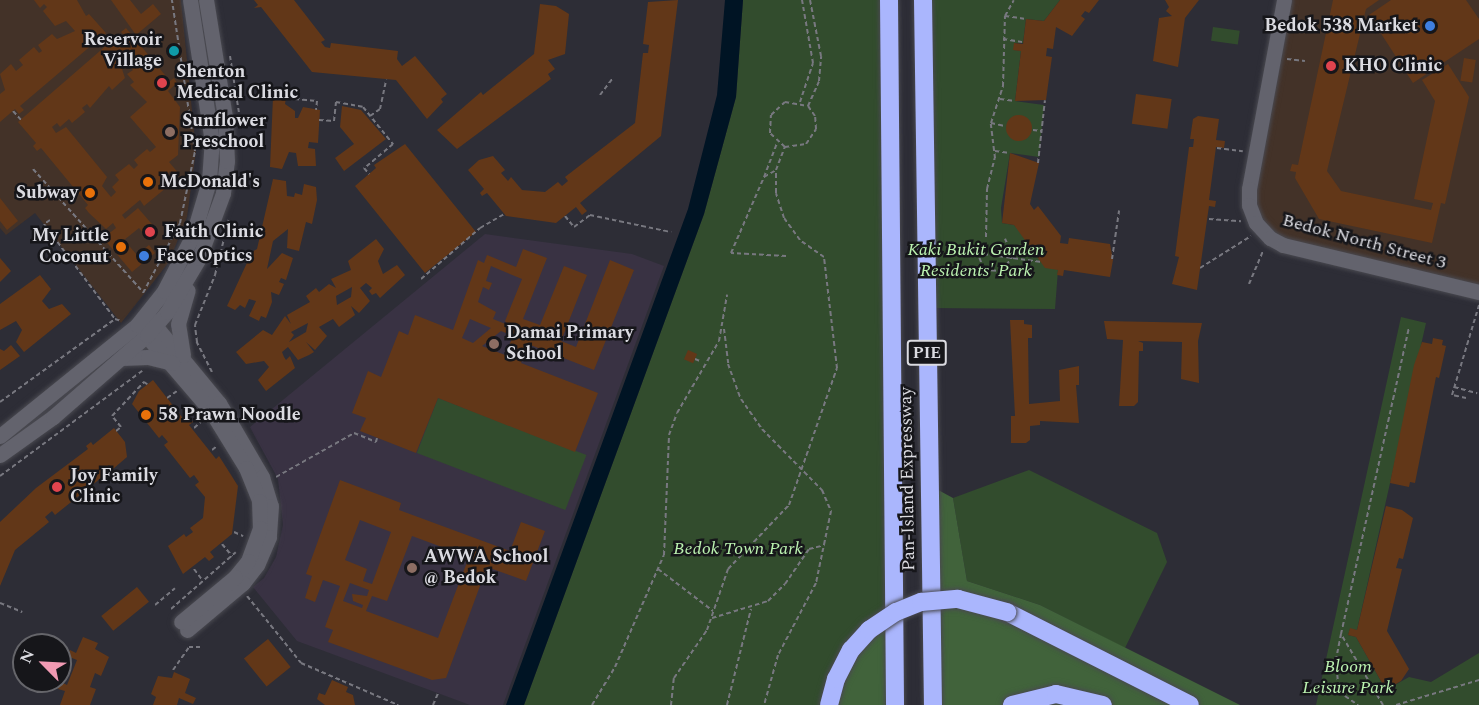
<!DOCTYPE html>
<style>
body{margin:0}
#map{position:relative;width:1479px;height:705px;overflow:hidden;background:#2d2d36;font-family:Spectral,serif}
div>[style]{position:absolute}
.commercial>*{inset:0;background:#433228}
.education>*{inset:0;background:#393243}
.green>*{inset:0;background:#324c2d;transform-origin:0 0}
.forest>*{inset:0;background:#41633b}
.water>*{inset:0;background:#001424}
.building>*{inset:0;background:#623718;transform-origin:0 0}
.round{border-radius:50%}
.path>*{height:2px;margin-top:-1px;transform-origin:0;background:repeating-linear-gradient(90deg,#787880 0 4.5px,transparent 0 7.5px)}
.roads{filter:drop-shadow(0 0 2px #494950) drop-shadow(0 0 2px #494950)}
.street>*{height:15px;margin:-7.5px;padding:0 7.5px;transform-origin:7.5px;border-radius:7.5px;background:#63636d}
.secondary>*{height:15px;margin:-7.5px;padding:0 7.5px;transform-origin:7.5px;border-radius:7.5px;background:#63636d}
.highway>*{height:18px;margin:-9px;padding:0 9px;transform-origin:9px;border-radius:9px;background:#aab6fd}
.bridges{filter:drop-shadow(0 0 2px #494950) drop-shadow(0 0 2px #494950)}
.highway-bridge>*{height:18px;margin:-9px;padding:0 9px;transform-origin:9px;border-radius:9px;background:#aab6fd}
.dots>*{width:16px;height:16px;translate:-50% -50%;box-sizing:border-box;border:3px solid #16161a;border-radius:50%}
span{translate:-50% -50%;white-space:nowrap;text-align:center;line-height:1.15;-webkit-text-stroke:5px #16161a;paint-order:stroke}
.shield-label span{padding:2px 4px;background:#16161a;border:2px solid;border-radius:4px;-webkit-text-stroke-width:0}
.shield-label{font-size:16px;color:#dbdbe1;font-weight:700}
.poi-label{font-size:18px;color:#dbdbe1;font-weight:700}
.right{translate:-100% -50%;text-align:right}
.left{translate:0 -50%;text-align:left}
.street-label{font-size:18px;color:#dbdbe1}
.park-label{font-size:18px;color:#bbf2b0;font-style:italic}
.north{position:absolute;left:12px;top:633px;width:60px;height:60px;box-sizing:border-box;background:#16161a;border:2px solid #65656a;border-radius:50%;rotate:294deg;font-size:16px;font-weight:700;line-height:24px;text-align:center;color:#dbdbe1}
.north::after{content:'';display:block;margin:auto;width:21px;height:27px;background:#f19ab3;clip-path:polygon(50% 0,100% 100%,50% 72%,0 100%)}
</style>
<div id="map">
<div class="commercial">
<div style="clip-path:polygon(0 0,181px 0,196px 151px,187px 217px,169px 262px,121px 323px,35px 213px,6px 235px,0 228px)"></div>
<div style="clip-path:polygon(1292px 0,1479px 0,1479px 285px,1276px 239px,1251px 201px,1258px 184px)"></div>
</div>
<div class="education">
<div style="clip-path:polygon(485px 234px,632px 254px,664px 266px,503px 705px,470px 705px,297px 641px,253px 587px,264px 578px,276px 557px,283px 525px,278px 479px,250px 427px)"></div>
</div>
<div class="green">
<div style="clip-path:polygon(743px 0,880px 0,886px 612px,824px 705px,524px 705px,704px 214px,736px 97px)"></div>
<div style="clip-path:polygon(928px 0,1060px 0,1044px 21px,1026px 19px,1023px 43px,1014px 43px,1014px 50px,1021px 51px,1015px 101px,1044px 105px,1039px 157px,1010px 153px,1001px 208px,1002px 223px,1014px 225px,1058px 270px,1055px 309px,929px 308px)"></div>
<div style="left:1213px;top:27px;width:27px;height:14px;rotate:8deg"></div>
<div style="clip-path:polygon(1401px 317px,1426px 323px,1357px 630px,1350px 629px,1348px 635px,1356px 637px,1386px 690px,1409px 677px,1431px 682px,1479px 653px,1479px 705px,1316px 705px)"></div>
<div style="left:438px;top:398px;width:159px;height:59px;rotate:21deg"></div>
<div style="clip-path:polygon(1029px 470px,1157px 533px,1167px 562px,1125px 648px,1040px 605px,967px 581px,953px 498px)"></div>
</div>
<div class="forest">
<div style="clip-path:polygon(929px 485px,953px 498px,967px 581px,1040px 605px,1240px 705px,933px 705px)"></div>
<div style="clip-path:polygon(893px 616px,895px 705px,829px 705px,836px 679px)"></div>
</div>
<div class="water">
<div style="clip-path:polygon(725px 0,743px 0,736px 97px,704px 214px,524px 705px,506px 705px,688px 209px,717px 95px)"></div>
</div>
<div class="building">
<div style="clip-path:polygon(34px 0,77px 0,86px 16px,89px 14px,106px 33px,20px 106px,24px 110px,19px 114px,15px 109px,0 122px,0 94px,5px 90px,0 74px,11px 64px,16px 71px,23px 65px,19px 60px,34px 47px,39px 53px,42px 51px,38px 45px,52px 34px,57px 39px,75px 31px,66px 21px,55px 26px,43px 11px,47px 7px,44px 4px,40px 8px)"></div>
<div style="clip-path:polygon(111px 0,130px 0,141px 14px,153px 4px,161px 14px,136px 35px)"></div>
<div style="clip-path:polygon(254px 0,294px 0,325px 40px,321px 42px,325px 47px,330px 48px,331px 43px,398px 51px,397px 59px,402px 66px,415px 56px,447px 94px,441px 99px,443px 102px,427px 119px,396px 80px,312px 72px,261px 7px,254px 8px,258px 5px)"></div>
<div style="clip-path:polygon(678px 0,661px 136px,580px 203px,587px 211px,582px 215px,576px 207px,556px 223px,506px 216px,487px 193px,482px 196px,480px 193px,484px 189px,468px 170px,479px 160px,493px 156px,505px 170px,501px 173px,508px 181px,511px 177px,522px 190px,545px 192px,558px 182px,562px 186px,568px 181px,565px 177px,635px 123px,643px 53px,648px 53px,649px 45px,643px 44px,648px 2px)"></div>
<div style="clip-path:polygon(1060px 0,1099px 0,1089px 13px,1085px 11px,1081px 16px,1085px 19px,1072px 36px,1056px 27px,1053px 49px,1047px 48px,1046px 56px,1052px 57px,1046px 100px,1015px 101px,1021px 51px,1013px 50px,1014px 43px,1023px 44px,1026px 19px,1044px 21px)"></div>
<div style="clip-path:polygon(1165px 0,1199px 0,1185px 18px,1178px 67px,1153px 61px,1159px 18px,1172px 16px,1166px 11px,1169px 7px)"></div>
<div style="clip-path:polygon(1333px 0,1379px 0,1366px 9px,1327px 171px,1341px 191px,1431px 210px,1433px 203px,1414px 199px,1435px 101px,1422px 80px,1448px 64px,1469px 97px,1445px 204px,1441px 203px,1432px 243px,1319px 219px,1295px 178px,1296px 172px,1290px 171px,1292px 164px,1298px 165px)"></div>
<div style="clip-path:polygon(1391px 0,1466px 0,1479px 19px,1479px 39px,1413px 83px,1369px 15px)"></div>
<div style="clip-path:polygon(540px 4px,556px 6px,569px 14px,565px 54px,548px 60px,555px 69px,548px 74px,551px 79px,457px 149px,437px 130px,481px 92px,483px 95px,534px 54px)"></div>
<div style="clip-path:polygon(evenodd,126px 28px,170px 81px,174px 78px,177px 83px,168px 91px,180px 107px,178px 155px,169px 162px,180px 175px,176px 178px,170px 171px,166px 176px,172px 183px,144px 206px,140px 200px,122px 215px,125px 219px,138px 208px,157px 230px,147px 238px,139px 228px,124px 240px,137px 255px,149px 245px,155px 253px,132px 272px,103px 238px,116px 228px,113px 223px,106px 229px,89px 213px,85px 208px,88px 205px,41px 148px,37px 151px,33px 146px,36px 143px,18px 122px,108px 44px,110px 47px,124px 35px,121px 32px,126px 28px,128px 64px,133px 70px,127px 74px,134px 82px,130px 85px,147px 102px,130px 117px,156px 147px,150px 152px,147px 149px,134px 160px,138px 165px,134px 169px,129px 164px,115px 175px,119px 180px,112px 187px,116px 192px,111px 197px,102px 186px,107px 177px,66px 127px,56px 133px,52px 127px,57px 123px,60px 127px,69px 119px,72px 123px,85px 112px,82px 108px,87px 104px,90px 108px,109px 86px,112px 90px,125px 78px,122px 69px,128px 64px)"></div>
<div style="left:1464px;top:58px;width:12px;height:23px;rotate:9deg"></div>
<div style="left:1136px;top:94px;width:36px;height:30px;rotate:8deg"></div>
<div style="clip-path:polygon(273px 97px,286px 98px,285px 104px,295px 111px,295px 118px,298px 118px,303px 107px,320px 110px,318px 143px,309px 142px,308px 148px,315px 149px,316px 166px,298px 166px,296px 153px,289px 152px,282px 169px,270px 167px)"></div>
<div style="clip-path:polygon(342px 106px,361px 110px,386px 139px,344px 171px,335px 158px,354px 144px,340px 127px)"></div>
<div class="round" style="left:1006px;top:115px;width:26px;height:26px"></div>
<div style="clip-path:polygon(1198px 116px,1219px 119px,1216px 140px,1225px 141px,1224px 148px,1216px 147px,1209px 200px,1216px 201px,1215px 207px,1209px 206px,1197px 290px,1172px 284px,1179px 257px,1175px 256px,1189px 147px,1193px 147px,1194px 139px,1190px 139px,1193px 119px)"></div>
<div style="clip-path:polygon(405px 144px,476px 232px,425px 273px,355px 186px,376px 168px,374px 165px)"></div>
<div style="clip-path:polygon(1010px 153px,1039px 163px,1030px 204px,1034px 210px,1038px 206px,1061px 236px,1060px 243px,1068px 244px,1069px 238px,1110px 244px,1113px 260px,1110px 277px,1064px 270px,1063px 276px,1057px 275px,1058px 270px,1045px 268px,1014px 225px,1002px 223px)"></div>
<div style="clip-path:polygon(273px 179px,286px 181px,287px 196px,294px 197px,295px 193px,302px 195px,304px 184px,316px 187px,317px 200px,312px 224px,306px 222px,299px 251px,287px 248px,288px 229px,273px 241px,267px 269px,282px 253px,293px 258px,286px 280px,281px 278px,279px 282px,284px 284px,279px 295px,271px 292px,272px 302px,266px 318px,261px 316px,259px 321px,249px 316px,256px 301px,249px 299px,245px 308px,240px 305px,235px 310px,227px 306px,252px 252px,257px 249px)"></div>
<div style="clip-path:polygon(0 198px,18px 221px,7px 230px,0 221px)"></div>
<div style="clip-path:polygon(evenodd,376px 239px,384px 249px,378px 261px,383px 274px,397px 265px,405px 275px,380px 298px,376px 293px,372px 295px,369px 291px,372px 288px,366px 283px,360px 288px,370px 301px,359px 313px,351px 306px,355px 315px,339px 327px,333px 319px,319px 327px,327px 336px,315px 350px,306px 342px,314px 352px,309px 355px,298px 360px,288px 347px,282px 352px,284px 357px,286px 360px,290px 356px,295px 368px,266px 391px,258px 380px,269px 367px,264px 361px,246px 364px,236px 352px,263px 330px,272px 335px,285px 316px,291px 324px,287px 315px,310px 302px,306px 296px,316px 288px,319px 292px,329px 284px,336px 288px,331px 279px,351px 270px,348px 261px,376px 239px,352px 287px,351px 297px,337px 305px,336px 296px,352px 287px,376px 239px,308px 323px,306px 332px,289px 342px,294px 335px,291px 332px,308px 323px)"></div>
<div style="clip-path:polygon(evenodd,523px 249px,547px 258px,523px 319px,540px 325px,564px 266px,587px 275px,561px 341px,576px 347px,610px 260px,634px 270px,594px 370px,528px 344px,521px 363px,598px 393px,575px 452px,438px 398px,416px 453px,360px 431px,366px 418px,352px 413px,368px 371px,381px 377px,399px 331px,408px 335px,415px 315px,453px 330px,478px 260px,484px 263px,487px 255px,516px 267px,523px 249px,491px 266px,522px 279px,505px 321px,508px 325px,493px 319px,496px 312px,478px 302px,483px 287px,489px 290px,492px 283px,486px 281px,491px 266px,523px 249px,470px 319px,491px 328px,473px 343px,462px 338px,470px 319px,523px 249px,501px 331px,513px 336px,505px 355px,482px 346px,501px 331px)"></div>
<div style="clip-path:polygon(0 258px,11px 271px,0 282px)"></div>
<div style="clip-path:polygon(40px 275px,51px 289px,42px 301px,49px 309px,62px 304px,71px 314px,24px 352px,16px 342px,22px 330px,16px 321px,0 330px,0 304px)"></div>
<div style="clip-path:polygon(1010px 320px,1024px 320px,1024px 324px,1032px 325px,1032px 338px,1028px 338px,1029px 404px,1060px 401px,1059px 370px,1079px 366px,1079px 385px,1076px 385px,1079px 423px,1040px 421px,1040px 425px,1030px 426px,1030px 440px,1026px 443px,1011px 443px,1011px 416px,1015px 416px)"></div>
<div style="clip-path:polygon(1104px 321px,1202px 323px,1198px 341px,1199px 383px,1181px 379px,1182px 342px,1138px 341px,1143px 343px,1143px 351px,1139px 351px,1138px 402px,1134px 406px,1119px 406px,1123px 340px,1107px 339px)"></div>
<div style="clip-path:polygon(1433px 338px,1443px 340px,1442px 345px,1446px 346px,1439px 378px,1436px 377px,1415px 483px,1410px 482px,1409px 487px,1390px 483px,1414px 365px,1422px 342px,1432px 344px)"></div>
<div style="clip-path:polygon(11px 345px,20px 356px,0 370px,0 349px,4px 351px)"></div>
<div style="left:688px;top:350px;width:10px;height:10px;rotate:24deg"></div>
<div style="clip-path:polygon(153px 380px,185px 421px,189px 417px,193px 422px,189px 425px,216px 459px,219px 456px,238px 486px,232px 534px,210px 552px,214px 557px,209px 561px,205px 557px,183px 574px,168px 546px,184px 534px,186px 537px,193px 532px,190px 528px,203px 518px,205px 497px,195px 485px,199px 482px,194px 475px,190px 478px,164px 445px,168px 442px,162px 435px,159px 438px,132px 404px,139px 391px)"></div>
<div style="clip-path:polygon(114px 428px,125px 442px,127px 457px,113px 469px,109px 465px,103px 470px,106px 474px,55px 515px,52px 511px,45px 517px,49px 522px,15px 550px,0 586px,0 522px,36px 488px,88px 449px,86px 446px,91px 442px,93px 445px)"></div>
<div style="clip-path:polygon(evenodd,340px 480px,401px 503px,399px 510px,510px 551px,521px 522px,545px 531px,526px 581px,487px 567px,446px 678px,432px 680px,328px 642px,333px 630px,325px 627px,340px 586px,323px 580px,315px 602px,305px 598px,312px 576px,306px 574px,340px 480px,360px 520px,391px 532px,372px 584px,363px 581px,367px 569px,345px 560px,360px 520px,340px 480px,412px 536px,469px 557px,438px 638px,366px 611px,372px 596px,387px 601px,412px 536px,340px 480px,350px 583px,369px 590px,367px 596px,352px 594px,353px 601px,363px 605px,362px 608px,343px 601px,350px 583px)"></div>
<div style="clip-path:polygon(1386px 506px,1402px 510px,1413px 518px,1403px 559px,1399px 558px,1396px 568px,1402px 569px,1387px 631px,1409px 669px,1401px 681px,1386px 690px,1356px 637px,1348px 635px,1350px 628px,1357px 630px)"></div>
<div style="left:137px;top:587px;width:19px;height:46px;rotate:51deg"></div>
<div style="clip-path:polygon(83px 637px,98px 643px,95px 649px,109px 657px,101px 676px,95px 673px,90px 687px,96px 689px,90px 705px,60px 705px,65px 691px,58px 689px,61px 682px,67px 685px,77px 660px,67px 656px,70px 650px,76px 653px)"></div>
<div style="left:268px;top:639px;width:36px;height:31px;rotate:51deg"></div>
<div style="clip-path:polygon(174px 672px,190px 679px,185px 693px,196px 698px,193px 704px,179px 698px,177px 705px,153px 705px,156px 697px,151px 694px,158px 676px,172px 678px)"></div>
<div style="clip-path:polygon(332px 680px,348px 687px,346px 692px,353px 695px,355px 705px,325px 705px,317px 699px,319px 693px,325px 695px)"></div>
</div>
<div class="path">
<div style="left:1005px;top:16px;width:21px;rotate:8deg"></div>
<div style="left:1003px;top:39px;width:20px;rotate:9deg"></div>
<div style="left:230px;top:56px;width:58px;rotate:81deg"></div>
<div style="left:1287px;top:59px;width:18px;rotate:6deg"></div>
<div style="left:260px;top:87px;width:27px;rotate:6deg"></div>
<div style="left:287px;top:90px;width:12px;rotate:48deg"></div>
<div style="left:295px;top:99px;width:22px;rotate:5deg"></div>
<div style="left:317px;top:101px;width:9px;rotate:96deg"></div>
<div style="left:600px;top:95px;width:20px;rotate:-53deg"></div>
<div style="left:281px;top:97px;width:7px;rotate:-90deg"></div>
<div style="left:1000px;top:99px;width:15px;rotate:8deg"></div>
<div style="left:800px;top:102px;width:41px;rotate:-71.6deg"></div>
<div style="left:813px;top:63px;width:64px;rotate:-99.9deg"></div>
<div style="left:13px;top:111px;width:12px;rotate:48deg"></div>
<div style="left:370px;top:116px;width:12px;rotate:-35deg"></div>
<div style="left:380px;top:109px;width:30px;rotate:-78deg"></div>
<div style="left:319px;top:120px;width:15px;rotate:4deg"></div>
<div style="left:334px;top:121px;width:19px;rotate:-84deg"></div>
<div style="left:336px;top:102px;width:27px;rotate:10deg"></div>
<div style="left:363px;top:107px;width:48px;rotate:51deg"></div>
<div style="left:393px;top:144px;width:38px;rotate:140deg"></div>
<div style="left:364px;top:168px;width:8px;rotate:50deg"></div>
<div style="left:991px;top:123px;width:14px;rotate:12deg"></div>
<div style="left:1033px;top:130px;width:8px;rotate:7deg"></div>
<div style="left:785px;top:147px;width:21px;rotate:-137deg"></div>
<div style="left:770px;top:133px;width:18px;rotate:-87deg"></div>
<div style="left:771px;top:115px;width:19px;rotate:-43deg"></div>
<div style="left:785px;top:102px;width:23px;rotate:10deg"></div>
<div style="left:1217px;top:148px;width:26px;rotate:7deg"></div>
<div style="left:995px;top:151px;width:15px;rotate:8deg"></div>
<div style="left:1038px;top:163px;width:63px;rotate:-83.7deg"></div>
<div style="left:33px;top:169px;width:165px;rotate:48.2deg"></div>
<div style="left:764px;top:177px;width:36px;rotate:-69deg"></div>
<div style="left:565px;top:216px;width:14px;rotate:51deg"></div>
<div style="left:574px;top:227px;width:20px;rotate:-37deg"></div>
<div style="left:590px;top:215px;width:83px;rotate:11.9deg"></div>
<div style="left:1209px;top:219px;width:32px;rotate:4deg"></div>
<div style="left:50px;top:220px;width:7px;rotate:146deg"></div>
<div style="left:44px;top:224px;width:119px;rotate:53.2deg"></div>
<div style="left:115px;top:319px;width:6px;rotate:18deg"></div>
<div style="left:986px;top:237px;width:48px;rotate:-88.8deg"></div>
<div style="left:987px;top:189px;width:32px;rotate:-76deg"></div>
<div style="left:995px;top:158px;width:35px;rotate:-97deg"></div>
<div style="left:991px;top:123px;width:39px;rotate:-72deg"></div>
<div style="left:1003px;top:86px;width:70px;rotate:-88.4deg"></div>
<div style="left:1005px;top:16px;width:18px;rotate:-61deg"></div>
<div style="left:977px;top:251px;width:20px;rotate:70deg"></div>
<div style="left:984px;top:270px;width:18px;rotate:3deg"></div>
<div style="left:1002px;top:271px;width:19px;rotate:-54deg"></div>
<div style="left:1013px;top:256px;width:19px;rotate:-115deg"></div>
<div style="left:976px;top:253px;width:66px;rotate:7.9deg"></div>
<div style="left:786px;top:256px;width:55px;rotate:-176.9deg"></div>
<div style="left:731px;top:253px;width:83px;rotate:-66.5deg"></div>
<div style="left:764px;top:177px;width:14px;rotate:-30deg"></div>
<div style="left:776px;top:170px;width:25px;rotate:-69deg"></div>
<div style="left:785px;top:147px;width:21px;rotate:-8deg"></div>
<div style="left:806px;top:144px;width:18px;rotate:-56deg"></div>
<div style="left:816px;top:129px;width:13px;rotate:-94deg"></div>
<div style="left:815px;top:116px;width:12px;rotate:-125deg"></div>
<div style="left:808px;top:106px;width:27px;rotate:-66deg"></div>
<div style="left:819px;top:81px;width:25px;rotate:-85deg"></div>
<div style="left:821px;top:56px;width:57px;rotate:-101.1deg"></div>
<div style="left:1112px;top:259px;width:49px;rotate:-81.7deg"></div>
<div style="left:1200px;top:268px;width:60px;rotate:-32.1deg"></div>
<div style="left:421px;top:279px;width:78px;rotate:-40.8deg"></div>
<div style="left:480px;top:228px;width:28px;rotate:-30deg"></div>
<div style="left:1249px;top:284px;width:36px;rotate:-67deg"></div>
<div style="left:143px;top:293px;width:79px;rotate:-62.1deg"></div>
<div style="left:180px;top:223px;width:74px;rotate:-78.2deg"></div>
<div style="left:195px;top:151px;width:153px;rotate:-98.7deg"></div>
<div style="left:724px;top:329px;width:35px;rotate:83deg"></div>
<div style="left:728px;top:364px;width:37px;rotate:70deg"></div>
<div style="left:741px;top:399px;width:37px;rotate:55deg"></div>
<div style="left:762px;top:429px;width:86px;rotate:45.5deg"></div>
<div style="left:822px;top:490px;width:23px;rotate:67deg"></div>
<div style="left:831px;top:511px;width:74px;rotate:101.8deg"></div>
<div style="left:816px;top:583px;width:81px;rotate:117.8deg"></div>
<div style="left:778px;top:655px;width:52px;rotate:105.6deg"></div>
<div style="left:695px;top:359px;width:5px;rotate:22deg"></div>
<div style="left:212px;top:372px;width:34px;rotate:-117deg"></div>
<div style="left:197px;top:342px;width:17px;rotate:-97deg"></div>
<div style="left:195px;top:325px;width:54px;rotate:-68.2deg"></div>
<div style="left:215px;top:275px;width:58px;rotate:-76deg"></div>
<div style="left:1454px;top:387px;width:24px;rotate:15deg"></div>
<div style="left:167px;top:398px;width:12px;rotate:-35deg"></div>
<div style="left:1466px;top:398px;width:14px;rotate:-168deg"></div>
<div style="left:1452px;top:395px;width:94px;rotate:-73.3deg"></div>
<div style="left:0;top:402px;width:142px;rotate:-35.8deg"></div>
<div style="left:194px;top:428px;width:9px;rotate:-41deg"></div>
<div style="left:116px;top:431px;width:6px;rotate:-39deg"></div>
<div style="left:121px;top:427px;width:14px;rotate:-129deg"></div>
<div style="left:112px;top:416px;width:47px;rotate:-46.7deg"></div>
<div style="left:144px;top:382px;width:4px;rotate:34deg"></div>
<div style="left:212px;top:450px;width:6px;rotate:-39deg"></div>
<div style="left:0;top:476px;width:177px;rotate:-36.5deg"></div>
<div style="left:276px;top:477px;width:90px;rotate:-29.4deg"></div>
<div style="left:354px;top:433px;width:24px;rotate:22deg"></div>
<div style="left:376px;top:442px;width:4px;rotate:-76deg"></div>
<div style="left:234px;top:532px;width:10px;rotate:24deg"></div>
<div style="left:222px;top:544px;width:16px;rotate:50deg"></div>
<div style="left:194px;top:569px;width:15px;rotate:53deg"></div>
<div style="left:658px;top:569px;width:69px;rotate:37.4deg"></div>
<div style="left:247px;top:596px;width:86px;rotate:51.1deg"></div>
<div style="left:301px;top:663px;width:106px;rotate:23.4deg"></div>
<div style="left:0;top:603px;width:24px;rotate:22deg"></div>
<div style="left:155px;top:605px;width:26px;rotate:-40deg"></div>
<div style="left:171px;top:609px;width:86px;rotate:-41.2deg"></div>
<div style="left:712px;top:618px;width:59px;rotate:-16.9deg"></div>
<div style="left:768px;top:601px;width:24px;rotate:-45deg"></div>
<div style="left:785px;top:584px;width:42px;rotate:-55.6deg"></div>
<div style="left:809px;top:549px;width:16px;rotate:-14deg"></div>
<div style="left:1341px;top:634px;width:26px;rotate:101deg"></div>
<div style="left:1336px;top:660px;width:22px;rotate:85deg"></div>
<div style="left:1338px;top:682px;width:16px;rotate:63deg"></div>
<div style="left:1345px;top:696px;width:16px;rotate:35deg"></div>
<div style="left:173px;top:670px;width:28px;rotate:-55deg"></div>
<div style="left:189px;top:647px;width:11px"></div>
<div style="left:433px;top:705px;width:13px;rotate:-67deg"></div>
<div style="left:592px;top:705px;width:44px;rotate:-58.8deg"></div>
<div style="left:615px;top:667px;width:122px;rotate:-66.4deg"></div>
<div style="left:664px;top:555px;width:120px;rotate:-87.6deg"></div>
<div style="left:669px;top:435px;width:23px;rotate:-70deg"></div>
<div style="left:677px;top:413px;width:83px;rotate:-59.7deg"></div>
<div style="left:719px;top:341px;width:47px;rotate:-80.1deg"></div>
<div style="left:671px;top:705px;width:27px;rotate:-84deg"></div>
<div style="left:674px;top:678px;width:58px;rotate:-55.5deg"></div>
<div style="left:707px;top:630px;width:65px;rotate:-71deg"></div>
<div style="left:728px;top:569px;width:88px;rotate:-46.4deg"></div>
<div style="left:789px;top:505px;width:145px;rotate:-70.7deg"></div>
<div style="left:837px;top:368px;width:112px;rotate:-96.7deg"></div>
<div style="left:824px;top:257px;width:29px;rotate:-145deg"></div>
<div style="left:800px;top:240px;width:27px;rotate:-126deg"></div>
<div style="left:784px;top:218px;width:26px;rotate:-108deg"></div>
<div style="left:776px;top:193px;width:23px;rotate:-90deg"></div>
<div style="left:727px;top:705px;width:99px;rotate:-76deg"></div>
<div style="left:1383px;top:705px;width:82px;rotate:-120.6deg"></div>
<div style="left:1341px;top:634px;width:313px;rotate:-77.5deg"></div>
<div style="left:1396px;top:705px;width:87px;rotate:-16.8deg"></div>
</div>
<div class="roads">
<div class="street">
<div style="left:1284px;top:0;width:192px;rotate:100.5deg"></div>
<div style="left:1249px;top:189px;width:16px;rotate:90deg"></div>
<div style="left:1249px;top:205px;width:19px;rotate:69deg"></div>
<div style="left:1256px;top:223px;width:21px;rotate:47deg"></div>
<div style="left:1270px;top:238px;width:15px;rotate:28deg"></div>
<div style="left:1283px;top:245px;width:202px;rotate:13.5deg"></div>
<div style="left:148px;top:317px;width:112px;rotate:50.5deg"></div>
<div style="left:219px;top:403px;width:86px;rotate:59.8deg"></div>
<div style="left:262px;top:477px;width:30px;rotate:73deg"></div>
<div style="left:271px;top:506px;width:31px;rotate:94deg"></div>
<div style="left:269px;top:537px;width:30px;rotate:113deg"></div>
<div style="left:257px;top:565px;width:23px;rotate:128deg"></div>
<div style="left:243px;top:583px;width:73px;rotate:140deg"></div>
<div style="left:139px;top:327px;width:111px;rotate:49.4deg"></div>
<div style="left:211px;top:411px;width:67px;rotate:58.4deg"></div>
<div style="left:246px;top:468px;width:35px;rotate:68deg"></div>
<div style="left:259px;top:501px;width:27px;rotate:88deg"></div>
<div style="left:260px;top:528px;width:35px;rotate:110deg"></div>
<div style="left:248px;top:561px;width:21px;rotate:129deg"></div>
<div style="left:235px;top:577px;width:70px;rotate:140.2deg"></div>
</div>
<div class="secondary">
<div style="left:183px;top:355px;width:31px;rotate:-99deg"></div>
<div style="left:178px;top:324px;width:35px;rotate:-74deg"></div>
<div style="left:122px;top:358px;width:26px;rotate:-2deg"></div>
<div style="left:148px;top:357px;width:25px;rotate:14deg"></div>
<div style="left:0;top:436px;width:176px;rotate:-39deg"></div>
<div style="left:137px;top:325px;width:43px;rotate:-51.5deg"></div>
<div style="left:164px;top:291px;width:63px;rotate:-62.6deg"></div>
<div style="left:193px;top:235px;width:56px;rotate:-73.5deg"></div>
<div style="left:209px;top:181px;width:39px;rotate:-86deg"></div>
<div style="left:212px;top:142px;width:144px;rotate:-98.8deg"></div>
<div style="left:0;top:455px;width:65px;rotate:-35.6deg"></div>
<div style="left:53px;top:417px;width:125px;rotate:-41.1deg"></div>
<div style="left:147px;top:335px;width:30px;rotate:-49deg"></div>
<div style="left:167px;top:312px;width:63px;rotate:-59.3deg"></div>
<div style="left:199px;top:258px;width:69px;rotate:-69.7deg"></div>
<div style="left:223px;top:193px;width:32px;rotate:-83deg"></div>
<div style="left:227px;top:161px;width:44px;rotate:-92.6deg"></div>
<div style="left:225px;top:117px;width:119px;rotate:-99.2deg"></div>
</div>
<div class="highway">
<div style="left:889px;top:0;width:705px;rotate:89.51deg"></div>
<div style="left:923px;top:0;width:705px;rotate:89.19deg"></div>
<div style="left:1007px;top:612px;width:205px;rotate:26.9deg"></div>
<div style="left:1012px;top:705px;width:45px;rotate:-14deg"></div>
<div style="left:1056px;top:694px;width:48px;rotate:13.2deg"></div>
</div>
</div>
<div class="bridges">
<div class="highway-bridge">
<div style="left:829px;top:705px;width:27px;rotate:-75deg"></div>
<div style="left:836px;top:679px;width:33px;rotate:-63deg"></div>
<div style="left:851px;top:650px;width:27px;rotate:-48deg"></div>
<div style="left:869px;top:630px;width:32px;rotate:-34deg"></div>
<div style="left:896px;top:612px;width:27px;rotate:-22deg"></div>
<div style="left:921px;top:602px;width:37px;rotate:-5deg"></div>
<div style="left:958px;top:599px;width:51px;rotate:14.9deg"></div>
</div>
</div>
<div class="dots">
<div style="left:1430px;top:26px;background:#3f7fe0"></div>
<div style="left:174px;top:51px;background:#0f9aa8"></div>
<div style="left:1331px;top:66px;background:#e0444e"></div>
<div style="left:162px;top:83px;background:#e0444e"></div>
<div style="left:170px;top:132px;background:#8d6e63"></div>
<div style="left:148px;top:182px;background:#e8710a"></div>
<div style="left:90px;top:193px;background:#e8710a"></div>
<div style="left:150px;top:232px;background:#e0444e"></div>
<div style="left:121px;top:247px;background:#e8710a"></div>
<div style="left:144px;top:256px;background:#3f7fe0"></div>
<div style="left:494px;top:344px;background:#8d6e63"></div>
<div style="left:146px;top:415px;background:#e8710a"></div>
<div style="left:57px;top:487px;background:#e0444e"></div>
<div style="left:412px;top:568px;background:#8d6e63"></div>
</div>
<div class="shield-label">
<span style="left:927px;top:353px">PIE</span>
</div>
<div class="poi-label">
<span class="right" style="left:1418px;top:26px">Bedok 538 Market</span>
<span class="right" style="left:162px;top:51px">Reservoir<br>Village</span>
<span class="left" style="left:1344px;top:66px">KHO Clinic</span>
<span class="left" style="left:176px;top:83px">Shenton<br>Medical Clinic</span>
<span class="left" style="left:182px;top:132px">Sunflower<br>Preschool</span>
<span class="left" style="left:160px;top:182px">McDonald's</span>
<span class="right" style="left:78px;top:193px">Subway</span>
<span class="left" style="left:164px;top:232px">Faith Clinic</span>
<span class="right" style="left:109px;top:247px">My Little<br>Coconut</span>
<span class="left" style="left:156px;top:256px">Face Optics</span>
<span class="left" style="left:506px;top:344px">Damai Primary<br>School</span>
<span class="left" style="left:158px;top:415px">58 Prawn Noodle</span>
<span class="left" style="left:70px;top:487px">Joy Family<br>Clinic</span>
<span class="left" style="left:424px;top:568px">AWWA School<br>@ Bedok</span>
</div>
<div class="street-label">
<span style="left:1364px;top:242px;rotate:15deg">Bedok North Street 3</span>
<span style="left:908px;top:479px;rotate:-91deg">Pan-Island Expressway</span>
</div>
<div class="park-label">
<span style="left:976px;top:261px">Kaki Bukit Garden<br>Residents' Park</span>
<span style="left:738px;top:549px">Bedok Town Park</span>
<span style="left:1348px;top:678px">Bloom<br>Leisure Park</span>
</div>
<div class="north">N</div>
</div>
